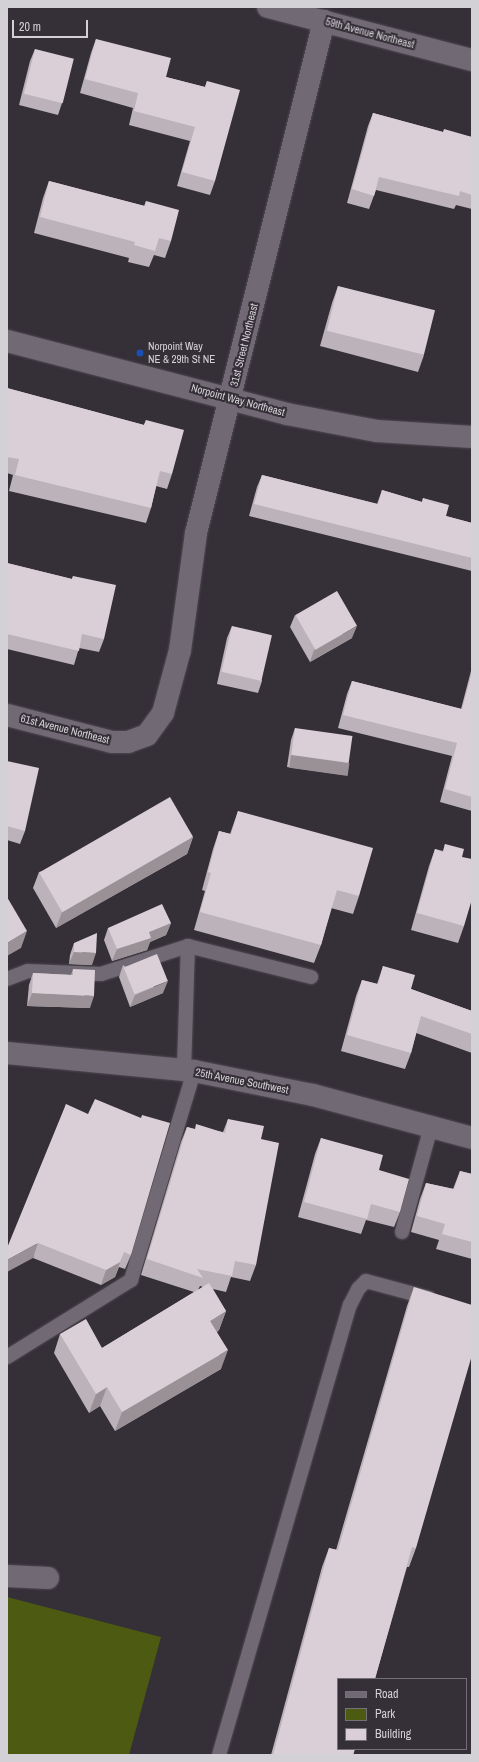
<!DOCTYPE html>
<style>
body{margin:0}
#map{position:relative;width:479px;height:1762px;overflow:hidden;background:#352f38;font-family:"Archivo Narrow",sans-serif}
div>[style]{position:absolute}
.green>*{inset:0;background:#4c5a12}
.roads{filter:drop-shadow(0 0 1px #504b52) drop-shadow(0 0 1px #504b52)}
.service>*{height:14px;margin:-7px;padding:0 7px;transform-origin:7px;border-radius:7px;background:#716a74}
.minor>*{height:22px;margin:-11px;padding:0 11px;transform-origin:11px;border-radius:11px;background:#716a74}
.tertiary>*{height:22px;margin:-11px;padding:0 11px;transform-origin:11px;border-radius:11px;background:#716a74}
.wall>*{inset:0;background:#bcb2b9}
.shaded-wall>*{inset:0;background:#999196;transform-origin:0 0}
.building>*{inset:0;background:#dbcfd7;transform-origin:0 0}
.dots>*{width:11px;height:11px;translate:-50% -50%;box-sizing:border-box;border:2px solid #352f38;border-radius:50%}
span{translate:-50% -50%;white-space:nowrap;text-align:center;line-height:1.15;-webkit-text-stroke:4px #352f38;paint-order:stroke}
.street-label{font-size:11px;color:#d4d1d6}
.poi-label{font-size:11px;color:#d4d1d6}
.left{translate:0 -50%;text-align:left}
.frame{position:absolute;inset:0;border:8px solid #d4d1d6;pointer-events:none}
.legend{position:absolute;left:337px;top:1678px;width:130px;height:72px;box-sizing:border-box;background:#352f38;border:1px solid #757077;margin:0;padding:5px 7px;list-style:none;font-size:12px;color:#d4d1d6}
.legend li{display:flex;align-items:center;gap:8px;height:20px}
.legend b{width:20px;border:1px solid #757077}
.scale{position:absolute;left:12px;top:20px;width:76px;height:18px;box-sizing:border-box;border:2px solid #d4d1d6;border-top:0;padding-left:5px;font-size:12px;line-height:14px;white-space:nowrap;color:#d4d1d6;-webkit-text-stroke:3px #352f38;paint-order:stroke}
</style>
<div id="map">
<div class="green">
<div style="clip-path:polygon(7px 1597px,161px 1637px,129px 1755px,7px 1755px)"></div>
</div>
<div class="roads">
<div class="service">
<div style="left:7px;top:979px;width:22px;rotate:-21deg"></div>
<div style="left:28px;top:971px;width:73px;rotate:2.4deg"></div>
<div style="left:101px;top:974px;width:91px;rotate:-17.8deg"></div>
<div style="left:188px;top:946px;width:127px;rotate:14.1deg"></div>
<div style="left:184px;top:1070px;width:124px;rotate:-88.2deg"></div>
<div style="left:402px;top:1232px;width:109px;rotate:-74.6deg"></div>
<div style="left:7px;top:1357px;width:146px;rotate:-31.8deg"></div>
<div style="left:131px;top:1280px;width:218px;rotate:-73.2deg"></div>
<div style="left:219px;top:1755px;width:469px;rotate:-73.8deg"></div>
<div style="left:350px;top:1305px;width:18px;rotate:-63deg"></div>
<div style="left:358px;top:1289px;width:11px;rotate:-45deg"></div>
<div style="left:366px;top:1281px;width:65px;rotate:15.1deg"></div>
</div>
<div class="minor">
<div style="left:268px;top:7px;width:211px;rotate:14.6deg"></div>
<div style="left:7px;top:715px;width:108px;rotate:14.4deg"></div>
<div style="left:112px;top:742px;width:16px"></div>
<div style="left:128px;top:742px;width:20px;rotate:-20deg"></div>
<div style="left:147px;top:735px;width:27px;rotate:-54deg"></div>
<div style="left:163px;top:713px;width:65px;rotate:-74.9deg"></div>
<div style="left:180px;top:650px;width:118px;rotate:-82.2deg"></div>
<div style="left:196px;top:533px;width:528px;rotate:-75.96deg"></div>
<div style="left:7px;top:1053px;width:188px;rotate:5.5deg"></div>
<div style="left:194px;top:1071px;width:121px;rotate:11.4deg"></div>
<div style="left:313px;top:1095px;width:165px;rotate:15.1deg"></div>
<div style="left:7px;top:1576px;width:41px;rotate:2.8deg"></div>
</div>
<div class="tertiary">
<div style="left:7px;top:341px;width:289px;rotate:14.6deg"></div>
<div style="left:287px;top:414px;width:92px;rotate:10.7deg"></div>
<div style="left:377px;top:431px;width:95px;rotate:3.6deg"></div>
</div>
</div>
<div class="wall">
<div style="clip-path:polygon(96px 39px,166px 77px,205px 87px,207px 81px,215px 181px,210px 195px,177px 186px,190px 141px,129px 125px,133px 108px,80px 93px,91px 53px)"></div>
<div style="clip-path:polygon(35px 49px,62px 103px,58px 115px,19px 105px,30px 61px)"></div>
<div style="clip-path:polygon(373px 113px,443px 132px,472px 137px,472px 209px,456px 205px,454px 209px,376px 190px,369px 209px,347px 203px,368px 126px)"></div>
<div style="clip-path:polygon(49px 181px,144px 206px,146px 201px,171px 241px,165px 258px,154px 255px,149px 267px,128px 262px,129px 258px,34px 233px,43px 198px)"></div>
<div style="clip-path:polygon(338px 286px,424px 355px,418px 372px,320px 346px,332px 303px)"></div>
<div style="clip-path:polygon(7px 388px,144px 425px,146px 420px,172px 474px,167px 489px,156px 486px,151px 508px,146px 523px,9px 491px,13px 475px,7px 473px)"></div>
<div style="clip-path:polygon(262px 475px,377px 504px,382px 490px,422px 502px,423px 498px,446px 516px,472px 523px,472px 571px,249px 516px,257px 487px)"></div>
<div style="clip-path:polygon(7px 563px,72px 579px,73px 576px,104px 639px,99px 652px,79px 648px,74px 665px,7px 649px)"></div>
<div style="clip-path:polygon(295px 615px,352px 638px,310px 662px,290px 627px)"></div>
<div style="clip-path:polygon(232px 626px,262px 681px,258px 693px,217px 684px,227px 638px)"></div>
<div style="clip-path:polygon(472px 667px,472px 811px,440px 802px,452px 756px,338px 728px,347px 694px,352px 681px,461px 709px)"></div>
<div style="clip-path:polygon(295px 728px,349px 763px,344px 775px,287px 767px,291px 740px)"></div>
<div style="clip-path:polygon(7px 761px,25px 831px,20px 844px,7px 840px)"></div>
<div style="clip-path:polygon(238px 811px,359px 896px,353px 914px,331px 908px,321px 945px,314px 963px,194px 930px,205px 891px,202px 890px,213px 849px,219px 831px,230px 834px)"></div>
<div style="clip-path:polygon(193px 837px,187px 854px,56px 928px,33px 888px,39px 872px)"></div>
<div style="clip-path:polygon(445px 844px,462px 857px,464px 926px,458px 943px,411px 930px,429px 866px,435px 849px,443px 851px)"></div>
<div style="clip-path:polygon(171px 923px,166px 935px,150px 942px,147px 950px,112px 961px,104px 940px,108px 928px)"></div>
<div style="clip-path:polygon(74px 943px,92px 965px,69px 964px,70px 955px)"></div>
<div style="clip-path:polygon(123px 965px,163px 993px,130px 1007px,119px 977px)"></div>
<div style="clip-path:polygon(383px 966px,411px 989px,472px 1011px,472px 1053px,416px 1033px,411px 1053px,405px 1069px,341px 1051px,356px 996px,362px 980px,377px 984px)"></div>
<div style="clip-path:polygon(73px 969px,90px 1008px,27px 1006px,29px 985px,33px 973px,71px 975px)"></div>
<div style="clip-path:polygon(66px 1104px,131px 1255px,125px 1269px,119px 1267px,115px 1277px,101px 1285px,33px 1258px)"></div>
<div style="clip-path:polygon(evenodd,228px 1119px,261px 1139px,256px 1265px,250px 1281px,231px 1277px,226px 1292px,213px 1289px,226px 1311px,219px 1330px,217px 1332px,221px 1369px,115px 1431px,100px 1406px,89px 1413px,54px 1353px,60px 1334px,102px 1348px,194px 1292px,141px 1275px,181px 1142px,187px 1127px,194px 1129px,223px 1132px,228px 1119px,200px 1286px,203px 1287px,198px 1290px,200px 1286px)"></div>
<div style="clip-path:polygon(321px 1138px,379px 1170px,400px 1212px,394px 1227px,366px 1220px,361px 1234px,298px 1217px,315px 1154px)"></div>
<div style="clip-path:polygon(460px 1171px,472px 1174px,472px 1259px,436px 1249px,439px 1240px,411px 1232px,420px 1199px,426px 1183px,453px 1189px)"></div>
<div style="clip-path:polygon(414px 1287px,416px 1548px,409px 1567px,407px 1567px,353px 1755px,271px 1755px,322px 1567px,329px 1548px,336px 1550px,407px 1306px)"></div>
</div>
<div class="shaded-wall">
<div style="clip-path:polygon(357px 626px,352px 638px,310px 662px,314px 650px)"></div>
<div style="left:291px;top:755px;width:59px;height:13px;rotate:8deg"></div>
<div style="clip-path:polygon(193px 837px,187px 854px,56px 928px,62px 912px)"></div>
<div style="clip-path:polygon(171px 923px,166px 935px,150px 942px,147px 950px,112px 961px,117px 949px,149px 932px)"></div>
<div style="clip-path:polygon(27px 931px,21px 948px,7px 956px,7px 943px)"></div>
<div style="clip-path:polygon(74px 952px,96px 953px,92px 965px,69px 964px)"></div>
<div style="clip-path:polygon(168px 981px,163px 993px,130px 1007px,135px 995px)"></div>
<div style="clip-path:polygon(32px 993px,94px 996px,90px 1008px,27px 1006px)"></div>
<div style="clip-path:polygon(38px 1243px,33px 1258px,7px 1272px,7px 1260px)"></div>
<div style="clip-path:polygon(120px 1262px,115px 1277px,101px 1285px,106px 1270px)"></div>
<div style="clip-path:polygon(226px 1311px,219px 1330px,204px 1340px,210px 1321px)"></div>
<div style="clip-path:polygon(228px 1350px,221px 1369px,115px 1431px,122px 1412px)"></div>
<div style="clip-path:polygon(107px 1387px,100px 1406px,89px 1413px,96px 1394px)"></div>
</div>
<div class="building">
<div style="clip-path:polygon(96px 39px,171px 58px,166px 77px,205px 87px,207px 81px,240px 90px,215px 181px,182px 172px,195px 127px,134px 111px,138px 93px,85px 79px)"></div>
<div style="left:35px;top:49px;width:40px;height:46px;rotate:14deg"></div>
<div style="clip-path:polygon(373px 113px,443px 132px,444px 129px,472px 137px,472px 195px,460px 191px,459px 196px,379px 177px,374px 196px,352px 189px)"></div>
<div style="clip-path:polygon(49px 181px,145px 206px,146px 201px,179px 210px,171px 241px,159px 238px,155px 251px,134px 245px,135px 242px,40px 217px)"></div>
<div style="left:338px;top:286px;width:100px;height:46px;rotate:14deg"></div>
<div style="clip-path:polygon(7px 388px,144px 425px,146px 420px,184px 430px,172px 474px,160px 471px,151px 508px,15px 475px,19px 459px,7px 457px)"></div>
<div style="clip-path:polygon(262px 475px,378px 504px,382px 490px,422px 502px,423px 498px,449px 505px,446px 516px,472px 523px,472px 558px,254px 504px)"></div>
<div style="clip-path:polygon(7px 563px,72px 579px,73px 576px,116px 585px,104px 639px,82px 634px,79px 651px,7px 634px)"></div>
<div style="left:337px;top:591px;width:40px;height:48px;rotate:60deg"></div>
<div style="left:232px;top:626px;width:41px;height:47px;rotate:13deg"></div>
<div style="clip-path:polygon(472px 672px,472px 797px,445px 789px,457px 743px,343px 715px,352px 681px,462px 709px)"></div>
<div style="left:295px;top:728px;width:58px;height:27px;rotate:8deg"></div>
<div style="clip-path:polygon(7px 761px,39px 768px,25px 831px,7px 826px)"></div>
<div style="left:170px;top:797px;width:46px;height:151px;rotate:60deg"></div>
<div style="clip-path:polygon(238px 811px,373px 848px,359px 896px,337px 890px,321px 945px,200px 912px,211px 873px,208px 872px,219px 831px,231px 834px)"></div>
<div style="clip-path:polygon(445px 844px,464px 849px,462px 857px,472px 859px,472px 899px,464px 926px,417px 913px,435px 849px,443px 852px)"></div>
<div style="clip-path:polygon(7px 897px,27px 931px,7px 943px)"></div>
<div style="clip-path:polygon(162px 904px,171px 923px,149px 932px,151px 938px,117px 949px,108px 928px)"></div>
<div style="clip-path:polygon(97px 933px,96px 953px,74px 952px,74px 943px)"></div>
<div style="left:157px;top:954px;width:29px;height:36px;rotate:68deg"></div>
<div style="clip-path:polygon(383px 966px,415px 975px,411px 989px,472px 1011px,472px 1034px,421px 1016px,411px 1053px,347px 1035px,362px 980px,378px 984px)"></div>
<div style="clip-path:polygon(73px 969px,95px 970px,94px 996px,32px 993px,33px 973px,73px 975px)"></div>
<div style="clip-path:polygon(95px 1099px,141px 1118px,142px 1115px,170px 1123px,131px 1255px,124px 1252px,120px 1262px,106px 1270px,38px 1243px,7px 1260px,7px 1248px,66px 1104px,88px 1114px)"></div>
<div style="clip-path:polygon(228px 1119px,264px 1126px,261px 1139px,279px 1143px,256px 1265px,235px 1261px,232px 1276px,197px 1269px,203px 1278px,147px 1259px,187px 1127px,195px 1129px,196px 1124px,225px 1133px)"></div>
<div style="clip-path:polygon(321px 1138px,383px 1155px,379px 1170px,409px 1179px,400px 1212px,371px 1204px,367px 1219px,304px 1202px)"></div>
<div style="clip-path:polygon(460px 1171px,472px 1174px,472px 1242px,442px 1234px,445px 1224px,417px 1216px,426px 1183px,454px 1189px)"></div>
<div style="clip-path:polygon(209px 1283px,226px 1311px,210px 1321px,228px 1350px,122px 1412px,107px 1387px,96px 1394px,60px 1334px,86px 1319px,102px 1348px)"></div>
<div style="clip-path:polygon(414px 1287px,472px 1305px,472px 1355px,416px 1548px,412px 1547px,375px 1679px,338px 1679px,338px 1749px,355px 1749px,353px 1755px,273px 1755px,329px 1548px,338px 1550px)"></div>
</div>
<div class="dots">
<div style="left:140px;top:353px;background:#1a4fb4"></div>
</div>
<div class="street-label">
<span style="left:370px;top:33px;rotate:15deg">59th Avenue Northeast</span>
<span style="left:244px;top:345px;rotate:-76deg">31st Street Northeast</span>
<span style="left:238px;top:400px;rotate:15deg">Norpoint Way Northeast</span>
<span style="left:65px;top:729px;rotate:14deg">61st Avenue Northeast</span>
<span style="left:242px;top:1081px;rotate:11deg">25th Avenue Southwest</span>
</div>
<div class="poi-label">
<span class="left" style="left:148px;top:353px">Norpoint Way<br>NE &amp; 29th St NE</span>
</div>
<div class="frame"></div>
<ul class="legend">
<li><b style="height:5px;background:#716a74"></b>Road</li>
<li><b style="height:11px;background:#4c5a12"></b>Park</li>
<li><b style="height:11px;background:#dbcfd7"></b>Building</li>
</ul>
<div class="scale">20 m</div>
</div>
